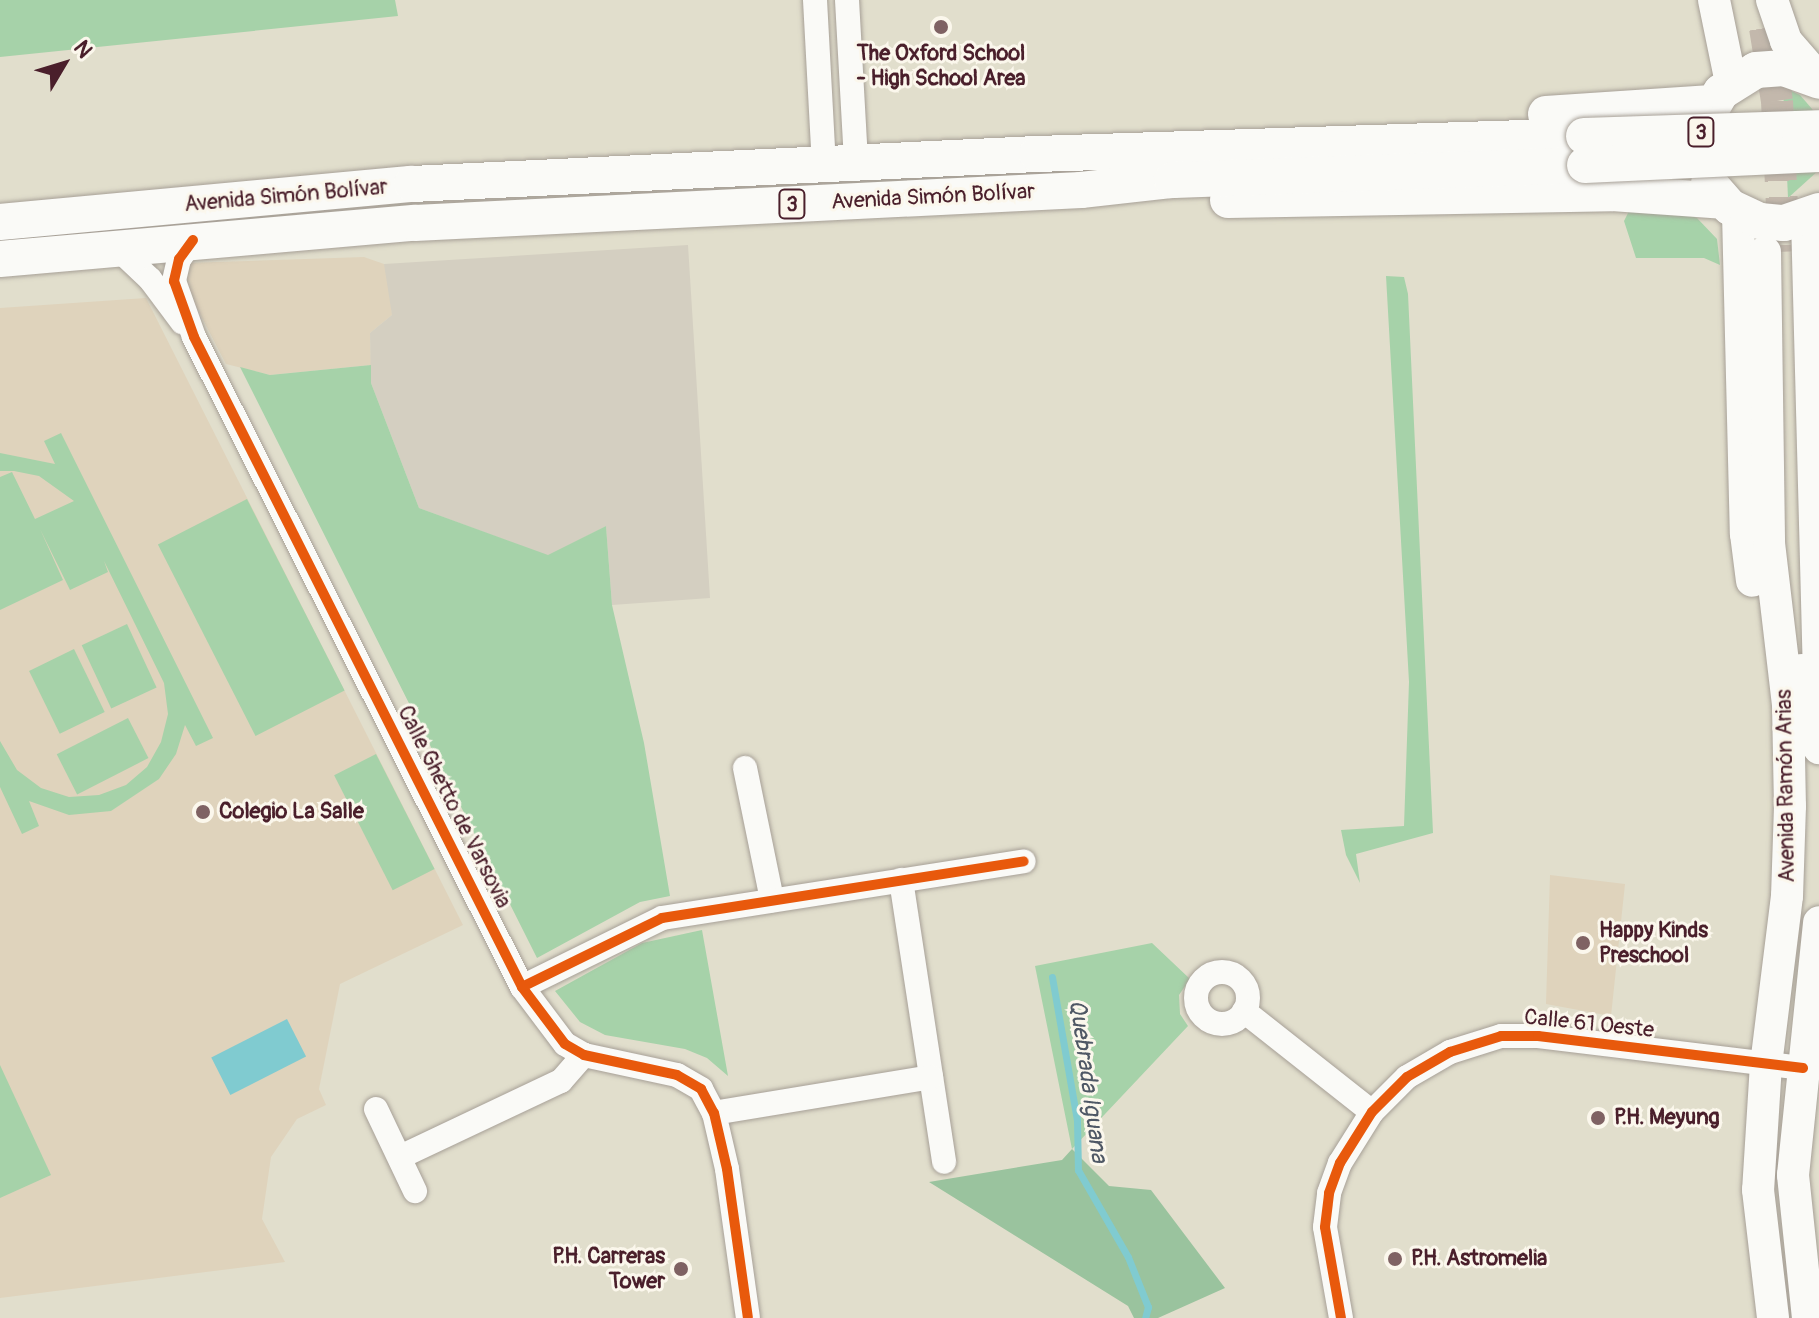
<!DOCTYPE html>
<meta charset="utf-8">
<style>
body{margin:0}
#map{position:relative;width:1819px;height:1318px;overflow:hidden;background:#e1decc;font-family:Pangolin,sans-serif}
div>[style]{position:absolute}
.built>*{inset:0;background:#dfd3bc}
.industrial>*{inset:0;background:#d4cfc1}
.green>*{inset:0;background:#a6d2a9;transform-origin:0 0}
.forest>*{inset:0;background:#9ac39e}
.water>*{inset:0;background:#80cbd0;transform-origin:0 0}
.stream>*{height:7px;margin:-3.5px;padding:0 3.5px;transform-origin:3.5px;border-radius:3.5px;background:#80cbd0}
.secondary-tunnel>*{height:32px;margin-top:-16px;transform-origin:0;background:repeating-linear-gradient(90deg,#c3b8ac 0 32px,transparent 0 48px)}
.roads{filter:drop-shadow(0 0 2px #a7a097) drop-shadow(0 0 2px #a7a097)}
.street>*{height:24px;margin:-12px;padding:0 12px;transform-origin:12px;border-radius:12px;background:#fafaf7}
.street>.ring{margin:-12px;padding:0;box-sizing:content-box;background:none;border:24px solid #fafaf7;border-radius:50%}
.secondary>*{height:32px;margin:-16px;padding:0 16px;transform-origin:16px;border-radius:16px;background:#fafaf7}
.primary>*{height:36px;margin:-18px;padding:0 18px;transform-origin:18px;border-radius:18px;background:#fafaf7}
.bridges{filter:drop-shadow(0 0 2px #a7a097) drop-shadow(0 0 2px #a7a097)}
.primary-bridge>*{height:36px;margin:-18px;padding:0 18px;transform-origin:18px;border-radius:18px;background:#fafaf7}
.cycleway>*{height:10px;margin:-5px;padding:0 5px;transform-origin:5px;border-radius:5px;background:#e8590c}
.dots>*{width:22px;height:22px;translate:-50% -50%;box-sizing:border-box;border:4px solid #fbf7ec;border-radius:50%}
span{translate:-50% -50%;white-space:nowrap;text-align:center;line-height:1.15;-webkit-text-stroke:6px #fbf7ec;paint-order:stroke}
.shield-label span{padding:2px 6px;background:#fbf7ec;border:2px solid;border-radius:6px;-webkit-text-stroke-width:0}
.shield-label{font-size:20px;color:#4a1f2b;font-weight:700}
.poi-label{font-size:22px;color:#4a1f2b;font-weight:700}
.left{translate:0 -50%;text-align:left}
.right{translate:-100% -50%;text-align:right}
.street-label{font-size:22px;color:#4a1f2b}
.water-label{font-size:24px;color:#4f5865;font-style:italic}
.north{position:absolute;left:24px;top:24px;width:80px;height:80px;-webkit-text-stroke:6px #fbf7ec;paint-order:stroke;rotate:52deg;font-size:22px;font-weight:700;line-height:32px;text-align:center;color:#4a1f2b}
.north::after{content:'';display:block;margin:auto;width:28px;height:36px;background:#4a1f2b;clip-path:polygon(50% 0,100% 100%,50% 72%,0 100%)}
</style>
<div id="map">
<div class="built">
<div style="clip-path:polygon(364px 257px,384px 264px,390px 276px,392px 315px,370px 333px,371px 365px,270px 375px,226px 364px,184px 283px,186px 263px)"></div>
<div style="clip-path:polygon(146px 298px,463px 925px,340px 984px,319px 1089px,326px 1105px,297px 1119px,271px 1157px,262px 1219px,285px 1262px,0 1298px,0 308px)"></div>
<div style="clip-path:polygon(1550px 875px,1625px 884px,1611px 1016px,1546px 1004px)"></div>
</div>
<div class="industrial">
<div style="clip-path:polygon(688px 245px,710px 598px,612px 605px,606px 526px,548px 556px,419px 508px,371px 383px,370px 333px,392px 315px,384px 264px)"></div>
</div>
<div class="green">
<div style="clip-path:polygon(0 0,395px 0,398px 16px,0 57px)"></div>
<div style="clip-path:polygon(1783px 87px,1800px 95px,1819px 117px,1819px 170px,1788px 198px)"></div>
<div style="clip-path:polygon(1629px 211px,1681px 212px,1697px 218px,1717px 239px,1720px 265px,1704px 258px,1636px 258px,1624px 221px)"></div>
<div style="clip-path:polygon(1386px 276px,1404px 277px,1408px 294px,1433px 833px,1356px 854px,1360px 883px,1346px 855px,1341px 830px,1404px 826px,1409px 682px)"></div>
<div style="clip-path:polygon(371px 365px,371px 383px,419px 508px,548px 555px,606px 526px,612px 605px,644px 743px,670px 896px,640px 902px,537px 958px,240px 367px,270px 375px)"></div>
<div style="clip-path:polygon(61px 433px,213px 738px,196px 746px,185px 725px,176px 754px,159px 779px,111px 811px,69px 815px,29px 801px,39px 826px,22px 834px,0 787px,0 741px,17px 770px,41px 788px,69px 797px,99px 795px,126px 785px,147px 767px,161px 742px,168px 714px,164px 683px,104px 561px,108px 572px,70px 590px,40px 529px,63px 580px,0 610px,0 477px,12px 472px,35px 519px,74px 501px,39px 476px,14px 471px,0 471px,0 453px,55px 464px,44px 441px)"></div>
<div style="left:247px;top:499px;width:215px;height:100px;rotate:63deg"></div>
<div style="left:127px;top:624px;width:70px;height:50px;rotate:65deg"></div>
<div style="left:74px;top:649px;width:70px;height:50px;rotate:64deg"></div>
<div style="left:128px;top:718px;width:45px;height:80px;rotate:63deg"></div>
<div style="left:376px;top:754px;width:129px;height:47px;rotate:63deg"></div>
<div style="clip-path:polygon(702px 930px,728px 1076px,707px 1058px,685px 1049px,605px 1035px,580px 1022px,555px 991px,642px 943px)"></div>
<div style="clip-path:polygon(1152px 943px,1190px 979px,1179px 995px,1180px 1014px,1188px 1026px,1072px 1149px,1035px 966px)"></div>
<div style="clip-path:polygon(0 1065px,51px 1175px,0 1198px)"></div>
</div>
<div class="forest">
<div style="clip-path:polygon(1072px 1149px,1109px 1186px,1151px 1190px,1225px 1288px,1158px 1318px,1134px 1318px,1128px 1306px,929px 1182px,1062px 1160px)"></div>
</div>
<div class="water">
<div style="left:287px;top:1019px;width:42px;height:85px;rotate:63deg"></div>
</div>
<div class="stream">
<div style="left:1052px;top:977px;width:145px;rotate:80.1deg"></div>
<div style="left:1077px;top:1120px;width:50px;rotate:88.9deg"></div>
<div style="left:1078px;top:1170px;width:100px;rotate:60.1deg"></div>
<div style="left:1128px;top:1257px;width:54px;rotate:68.2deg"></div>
<div style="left:1148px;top:1307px;width:11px;rotate:105deg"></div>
</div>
<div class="secondary-tunnel">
<div style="left:1765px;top:28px;width:74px;rotate:80.7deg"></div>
<div style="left:1777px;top:101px;width:151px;rotate:87.3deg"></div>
</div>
<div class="roads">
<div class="street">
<div style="left:815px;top:0;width:164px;rotate:86.9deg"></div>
<div style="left:847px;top:0;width:162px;rotate:86.8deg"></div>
<div style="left:193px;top:240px;width:24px;rotate:126deg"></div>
<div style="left:179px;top:259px;width:23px;rotate:103deg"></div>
<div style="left:174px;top:281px;width:59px;rotate:70.3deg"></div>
<div style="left:194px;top:337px;width:728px;rotate:63.22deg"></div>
<div style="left:522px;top:987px;width:71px;rotate:53deg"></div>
<div style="left:565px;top:1044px;width:22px;rotate:30deg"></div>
<div style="left:584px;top:1055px;width:95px;rotate:12.1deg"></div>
<div style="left:677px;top:1075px;width:28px;rotate:30deg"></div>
<div style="left:701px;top:1089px;width:27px;rotate:62deg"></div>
<div style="left:714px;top:1113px;width:57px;rotate:76.9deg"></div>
<div style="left:727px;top:1169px;width:150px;rotate:82deg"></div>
<div style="left:115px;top:246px;width:48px;rotate:43.3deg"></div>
<div style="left:150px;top:279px;width:54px;rotate:53.3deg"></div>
<div style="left:745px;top:768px;width:135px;rotate:78.4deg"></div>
<div style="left:901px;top:880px;width:285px;rotate:81.3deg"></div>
<div class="ring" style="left:1196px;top:972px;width:28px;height:28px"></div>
<div style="left:522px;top:987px;width:156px;rotate:-26.2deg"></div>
<div style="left:662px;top:918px;width:366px;rotate:-8.9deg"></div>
<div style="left:1244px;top:1011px;width:163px;rotate:38.3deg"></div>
<div style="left:376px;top:1109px;width:91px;rotate:64.6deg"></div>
<div style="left:714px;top:1113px;width:220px;rotate:-9.4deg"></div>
<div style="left:400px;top:1157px;width:178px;rotate:-25.3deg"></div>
<div style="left:561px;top:1081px;width:35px;rotate:-49deg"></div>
<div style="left:1341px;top:1318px;width:92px;rotate:-100deg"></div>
<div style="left:1325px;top:1227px;width:34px;rotate:-83deg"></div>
<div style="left:1329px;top:1193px;width:32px;rotate:-70deg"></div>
<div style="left:1340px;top:1163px;width:60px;rotate:-57.9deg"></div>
<div style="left:1372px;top:1112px;width:49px;rotate:-45deg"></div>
<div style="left:1407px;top:1077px;width:50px;rotate:-30.2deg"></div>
<div style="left:1450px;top:1052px;width:53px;rotate:-17.4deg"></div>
<div style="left:1501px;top:1036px;width:37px"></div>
<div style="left:1538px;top:1036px;width:267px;rotate:6.9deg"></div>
</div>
<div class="secondary">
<div style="left:1714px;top:0;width:85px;rotate:78.4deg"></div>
<div style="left:1772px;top:0;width:43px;rotate:71.1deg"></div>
<div style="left:1786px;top:41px;width:50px;rotate:49deg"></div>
<div style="left:1738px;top:213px;width:321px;rotate:88.6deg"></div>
<div style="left:1746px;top:534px;width:47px;rotate:82.7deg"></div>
<div style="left:1807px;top:218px;width:460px;rotate:88.5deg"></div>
<div style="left:1765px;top:252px;width:291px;rotate:89.2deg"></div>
<div style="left:1769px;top:543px;width:162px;rotate:83.3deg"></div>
<div style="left:1788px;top:704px;width:102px;rotate:88.9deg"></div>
<div style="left:1790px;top:806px;width:90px;rotate:91.9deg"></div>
<div style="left:1787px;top:896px;width:169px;rotate:97.1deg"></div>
<div style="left:1766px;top:1064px;width:126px;rotate:93.6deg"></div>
<div style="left:1758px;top:1190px;width:129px;rotate:83.3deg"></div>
<div style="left:1802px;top:670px;width:80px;rotate:77.7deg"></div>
<div style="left:1808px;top:1318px;width:144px;rotate:-96deg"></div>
<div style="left:1793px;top:1175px;width:254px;rotate:-84.1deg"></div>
</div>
<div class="primary">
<div style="left:1546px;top:114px;width:166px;rotate:-3.8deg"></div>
<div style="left:1702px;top:125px;width:38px;rotate:-60deg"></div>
<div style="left:1721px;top:92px;width:41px;rotate:-32.2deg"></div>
<div style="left:1756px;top:70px;width:28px;rotate:-4deg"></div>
<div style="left:1784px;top:68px;width:37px;rotate:20deg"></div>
<div style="left:1709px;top:183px;width:32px;rotate:49deg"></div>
<div style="left:1730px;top:207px;width:33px;rotate:25deg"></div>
<div style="left:1760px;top:221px;width:24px;rotate:5deg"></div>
<div style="left:1784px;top:223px;width:37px;rotate:-19deg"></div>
<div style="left:1228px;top:200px;width:384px;rotate:-1deg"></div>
<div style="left:1612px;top:193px;width:111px;rotate:4.1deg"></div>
<div style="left:0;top:222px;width:414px;rotate:-5.3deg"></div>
<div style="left:412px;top:184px;width:626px;rotate:-2.75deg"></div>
<div style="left:1037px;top:154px;width:547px;rotate:-1.88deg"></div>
<div style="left:0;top:259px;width:417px;rotate:-5deg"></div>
<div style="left:415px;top:223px;width:667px;rotate:-2.84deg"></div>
<div style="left:1081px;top:190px;width:92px;rotate:-6.3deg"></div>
<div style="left:1172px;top:180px;width:413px;rotate:-2.1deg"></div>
</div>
</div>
<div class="bridges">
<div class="primary-bridge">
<div style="left:1584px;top:136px;width:235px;rotate:-1.9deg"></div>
<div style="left:1585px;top:165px;width:234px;rotate:-2.7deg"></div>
</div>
</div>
<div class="cycleway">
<div style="left:193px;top:240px;width:24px;rotate:126deg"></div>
<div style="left:179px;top:259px;width:23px;rotate:103deg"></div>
<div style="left:174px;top:281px;width:59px;rotate:70.3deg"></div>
<div style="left:194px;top:337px;width:728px;rotate:63.22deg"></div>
<div style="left:522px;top:987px;width:71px;rotate:53deg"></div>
<div style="left:565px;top:1044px;width:22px;rotate:30deg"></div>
<div style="left:584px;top:1055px;width:95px;rotate:12.1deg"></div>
<div style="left:677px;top:1075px;width:28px;rotate:30deg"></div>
<div style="left:701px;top:1089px;width:27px;rotate:62deg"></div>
<div style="left:714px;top:1113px;width:57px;rotate:76.9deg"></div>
<div style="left:727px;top:1169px;width:150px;rotate:82deg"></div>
<div style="left:522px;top:987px;width:156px;rotate:-26.2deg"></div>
<div style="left:662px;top:918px;width:366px;rotate:-8.9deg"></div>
<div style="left:1341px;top:1318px;width:92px;rotate:-100deg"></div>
<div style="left:1325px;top:1227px;width:34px;rotate:-83deg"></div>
<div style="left:1329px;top:1193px;width:32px;rotate:-70deg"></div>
<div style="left:1340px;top:1163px;width:60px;rotate:-57.9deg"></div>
<div style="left:1372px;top:1112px;width:49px;rotate:-45deg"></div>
<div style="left:1407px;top:1077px;width:50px;rotate:-30.2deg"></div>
<div style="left:1450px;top:1052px;width:53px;rotate:-17.4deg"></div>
<div style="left:1501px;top:1036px;width:37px"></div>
<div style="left:1538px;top:1036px;width:267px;rotate:6.9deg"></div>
</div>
<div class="dots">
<div style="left:941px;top:27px;background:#7f6263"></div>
<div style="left:203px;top:812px;background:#7f6263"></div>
<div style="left:1583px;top:943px;background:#7f6263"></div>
<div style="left:1598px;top:1118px;background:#7f6263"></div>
<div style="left:1395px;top:1259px;background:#7f6263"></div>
<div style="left:681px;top:1269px;background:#7f6263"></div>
</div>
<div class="shield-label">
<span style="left:1701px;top:132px">3</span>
<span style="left:792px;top:204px">3</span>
</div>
<div class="poi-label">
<span style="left:941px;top:66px">The Oxford School<br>- High School Area</span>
<span class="left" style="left:219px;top:812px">Colegio La Salle</span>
<span class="left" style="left:1599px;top:943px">Happy Kinds<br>Preschool</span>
<span class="left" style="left:1614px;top:1118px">P.H. Meyung</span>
<span class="right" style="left:665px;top:1269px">P.H. Carreras<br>Tower</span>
<span class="left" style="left:1411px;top:1259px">P.H. Astromelia</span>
</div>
<div class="street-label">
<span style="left:286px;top:196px;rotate:-5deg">Avenida Simón Bolívar</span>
<span style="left:933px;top:197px;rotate:-3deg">Avenida Simón Bolívar</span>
<span style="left:1786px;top:786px;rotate:-91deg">Avenida Ramón Arias</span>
<span style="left:454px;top:807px;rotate:63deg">Calle Ghetto de Varsovia</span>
<span style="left:1589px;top:1024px;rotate:6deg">Calle 61 Oeste</span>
</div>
<div class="water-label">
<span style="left:1088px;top:1081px;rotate:82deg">Quebrada Iguana</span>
</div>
<div class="north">N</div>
</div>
